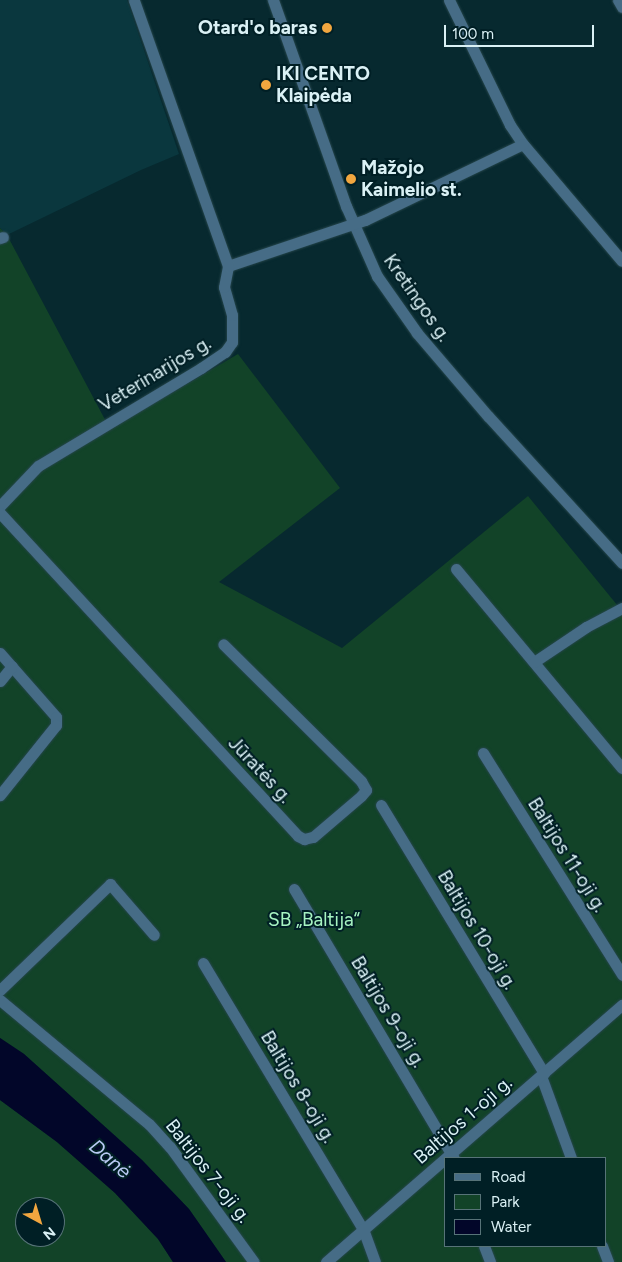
<!DOCTYPE html>
<meta charset="utf-8">
<style>
body{margin:0}
#map{position:relative;width:622px;height:1262px;overflow:hidden;background:#07292f;font-family:Figtree,sans-serif}
div>[style]{position:absolute}
.built>*{inset:0;background:#0a373e}
.green>*{inset:0;background:#124328}
.water>*{inset:0;background:#020629}
.roads{filter:drop-shadow(0 0 1px #25454b) drop-shadow(0 0 1px #25454b)}
.minor>*{height:11px;margin:-5.5px;padding:0 5.5px;transform-origin:5.5px;border-radius:5.5px;background:#466c86}
.dots>*{width:14px;height:14px;translate:-50% -50%;box-sizing:border-box;border:2px solid #001f25;border-radius:50%}
span{translate:-50% -50%;white-space:nowrap;text-align:center;line-height:1.15;-webkit-text-stroke:4px #001f25;paint-order:stroke}
.poi-label{font-size:19px;color:#daf1f5;font-weight:700}
.right{translate:-100% -50%;text-align:right}
.left{translate:0 -50%;text-align:left}
.street-label{font-size:19px;color:#daf1f5}
.park-label{font-size:19px;color:#a7f4c2}
.water-label{font-size:20px;color:#b9caf4;font-style:italic}
.legend{position:absolute;left:444px;top:1157px;width:162px;height:90px;box-sizing:border-box;background:#001f25;border:1px solid #577378;margin:0;padding:6px 9px;list-style:none;font-size:15px;color:#daf1f5}
.legend li{display:flex;align-items:center;gap:10px;height:25px}
.legend b{width:25px;border:1px solid #577378}
.north{position:absolute;left:15px;top:1197px;width:50px;height:50px;box-sizing:border-box;background:#001f25;border:1px solid #577378;border-radius:50%;rotate:141deg;font-size:14px;font-weight:700;line-height:20px;text-align:center;color:#daf1f5}
.north::after{content:'';display:block;margin:auto;width:18px;height:22px;background:#f1a63f;clip-path:polygon(50% 0,100% 100%,50% 72%,0 100%)}
.scale{position:absolute;left:444px;top:25px;width:150px;height:22px;box-sizing:border-box;border:2px solid #daf1f5;border-top:0;padding-left:6px;font-size:15px;line-height:18px;white-space:nowrap;color:#daf1f5;-webkit-text-stroke:4px #001f25;paint-order:stroke}
</style>
<div id="map">
<div class="built">
<div style="clip-path:polygon(0 0,127px 0,179px 154px,141px 170px,7px 235px,0 228px)"></div>
</div>
<div class="green">
<div style="clip-path:polygon(evenodd,0 228px,7px 235px,110px 429px,238px 354px,340px 488px,219px 582px,342px 648px,528px 496px,622px 611px,622px 1262px,226px 1262px,189px 1209px,142px 1160px,24px 1054px,0 1038px,0 228px,446px 1158px,606px 1158px,606px 1246px,446px 1246px,446px 1158px)"></div>
<div style="clip-path:polygon(evenodd,0 1100px,57px 1142px,115px 1193px,158px 1239px,173px 1262px,0 1262px,0 1100px,25px 1207px,55px 1207px,55px 1237px,25px 1237px,25px 1207px)"></div>
</div>
<div class="water">
<div style="clip-path:polygon(0 1038px,24px 1054px,142px 1160px,189px 1209px,226px 1262px,173px 1262px,158px 1239px,115px 1193px,57px 1142px,0 1100px)"></div>
</div>
<div class="roads">
<div class="minor">
<div style="left:273px;top:0;width:219px;rotate:70.5deg"></div>
<div style="left:346px;top:206px;width:77px;rotate:66.1deg"></div>
<div style="left:377px;top:276px;width:70px;rotate:54.9deg"></div>
<div style="left:417px;top:333px;width:109px;rotate:49.5deg"></div>
<div style="left:488px;top:416px;width:199px;rotate:47.6deg"></div>
<div style="left:449px;top:0;width:139px;rotate:64deg"></div>
<div style="left:510px;top:125px;width:23px;rotate:56deg"></div>
<div style="left:523px;top:144px;width:153px;rotate:49.8deg"></div>
<div style="left:618px;top:0;width:8px;rotate:60deg"></div>
<div style="left:0;top:238px;width:3px;rotate:-18deg"></div>
<div style="left:228px;top:266px;width:145px;rotate:-18.6deg"></div>
<div style="left:365px;top:220px;width:175px;rotate:-25.7deg"></div>
<div style="left:0;top:506px;width:55px;rotate:-46.5deg"></div>
<div style="left:38px;top:466px;width:190px;rotate:-31deg"></div>
<div style="left:201px;top:368px;width:29px;rotate:-34deg"></div>
<div style="left:225px;top:352px;width:12px;rotate:-55deg"></div>
<div style="left:232px;top:342px;width:27px;rotate:-90deg"></div>
<div style="left:232px;top:315px;width:29px;rotate:-106deg"></div>
<div style="left:224px;top:287px;width:21px;rotate:-79deg"></div>
<div style="left:228px;top:266px;width:282px;rotate:-109.5deg"></div>
<div style="left:0;top:513px;width:439px;rotate:47.3deg"></div>
<div style="left:298px;top:836px;width:7px;rotate:27deg"></div>
<div style="left:304px;top:839px;width:9px;rotate:-13deg"></div>
<div style="left:313px;top:837px;width:63px;rotate:-40.5deg"></div>
<div style="left:361px;top:796px;width:8px;rotate:-50deg"></div>
<div style="left:366px;top:790px;width:10px;rotate:-119deg"></div>
<div style="left:361px;top:781px;width:194px;rotate:-135.2deg"></div>
<div style="left:456px;top:569px;width:259px;rotate:50.2deg"></div>
<div style="left:0;top:653px;width:85px;rotate:48.8deg"></div>
<div style="left:56px;top:717px;width:8px;rotate:90deg"></div>
<div style="left:56px;top:725px;width:90px;rotate:128.7deg"></div>
<div style="left:534px;top:662px;width:63px;rotate:-33.9deg"></div>
<div style="left:586px;top:627px;width:41px;rotate:-27.8deg"></div>
<div style="left:0;top:681px;width:19px;rotate:-51deg"></div>
<div style="left:483px;top:753px;width:262px;rotate:57.9deg"></div>
<div style="left:381px;top:805px;width:314px;rotate:58.7deg"></div>
<div style="left:294px;top:889px;width:313px;rotate:59.3deg"></div>
<div style="left:203px;top:963px;width:310px;rotate:59deg"></div>
<div style="left:363px;top:1229px;width:35px;rotate:70deg"></div>
<div style="left:0;top:990px;width:153px;rotate:-43.9deg"></div>
<div style="left:110px;top:884px;width:67px;rotate:49.2deg"></div>
<div style="left:0;top:1000px;width:194px;rotate:39.8deg"></div>
<div style="left:149px;top:1124px;width:31px;rotate:48deg"></div>
<div style="left:170px;top:1147px;width:142px;rotate:53.9deg"></div>
<div style="left:541px;top:1076px;width:87px;rotate:69.9deg"></div>
<div style="left:484px;top:1246px;width:17px;rotate:69deg"></div>
<div style="left:602px;top:1246px;width:17px;rotate:69deg"></div>
<div style="left:326px;top:1262px;width:392px;rotate:-41deg"></div>
</div>
</div>
<div class="dots">
<div style="left:327px;top:28px;background:#f1a63f"></div>
<div style="left:266px;top:85px;background:#f1a63f"></div>
<div style="left:351px;top:179px;background:#f1a63f"></div>
</div>
<div class="poi-label">
<span class="right" style="left:317px;top:28px">Otard'o baras</span>
<span class="left" style="left:276px;top:85px">IKI CENTO<br>Klaipėda</span>
<span class="left" style="left:361px;top:179px">Mažojo<br>Kaimelio st.</span>
</div>
<div class="street-label">
<span style="left:417px;top:298px;rotate:55deg">Kretingos g.</span>
<span style="left:155px;top:374px;rotate:-31deg">Veterinarijos g.</span>
<span style="left:260px;top:770px;rotate:47deg">Jūratės g.</span>
<span style="left:567px;top:855px;rotate:58deg">Baltijos 11-oji g.</span>
<span style="left:477px;top:930px;rotate:59deg">Baltijos 10-oji g.</span>
<span style="left:388px;top:1012px;rotate:59deg">Baltijos 9-oji g.</span>
<span style="left:298px;top:1087px;rotate:59deg">Baltijos 8-oji g.</span>
<span style="left:463px;top:1120px;rotate:-41deg">Baltijos 1-oji g.</span>
<span style="left:208px;top:1171px;rotate:52deg">Baltijos 7-oji g.</span>
</div>
<div class="park-label">
<span style="left:314px;top:920px">SB „Baltija“</span>
</div>
<div class="water-label">
<span style="left:110px;top:1159px;rotate:41deg">Danė</span>
</div>
<ul class="legend">
<li><b style="height:6px;background:#466c86"></b>Road</li>
<li><b style="height:14px;background:#124328"></b>Park</li>
<li><b style="height:14px;background:#020629"></b>Water</li>
</ul>
<div class="north">N</div>
<div class="scale">100 m</div>
</div>
